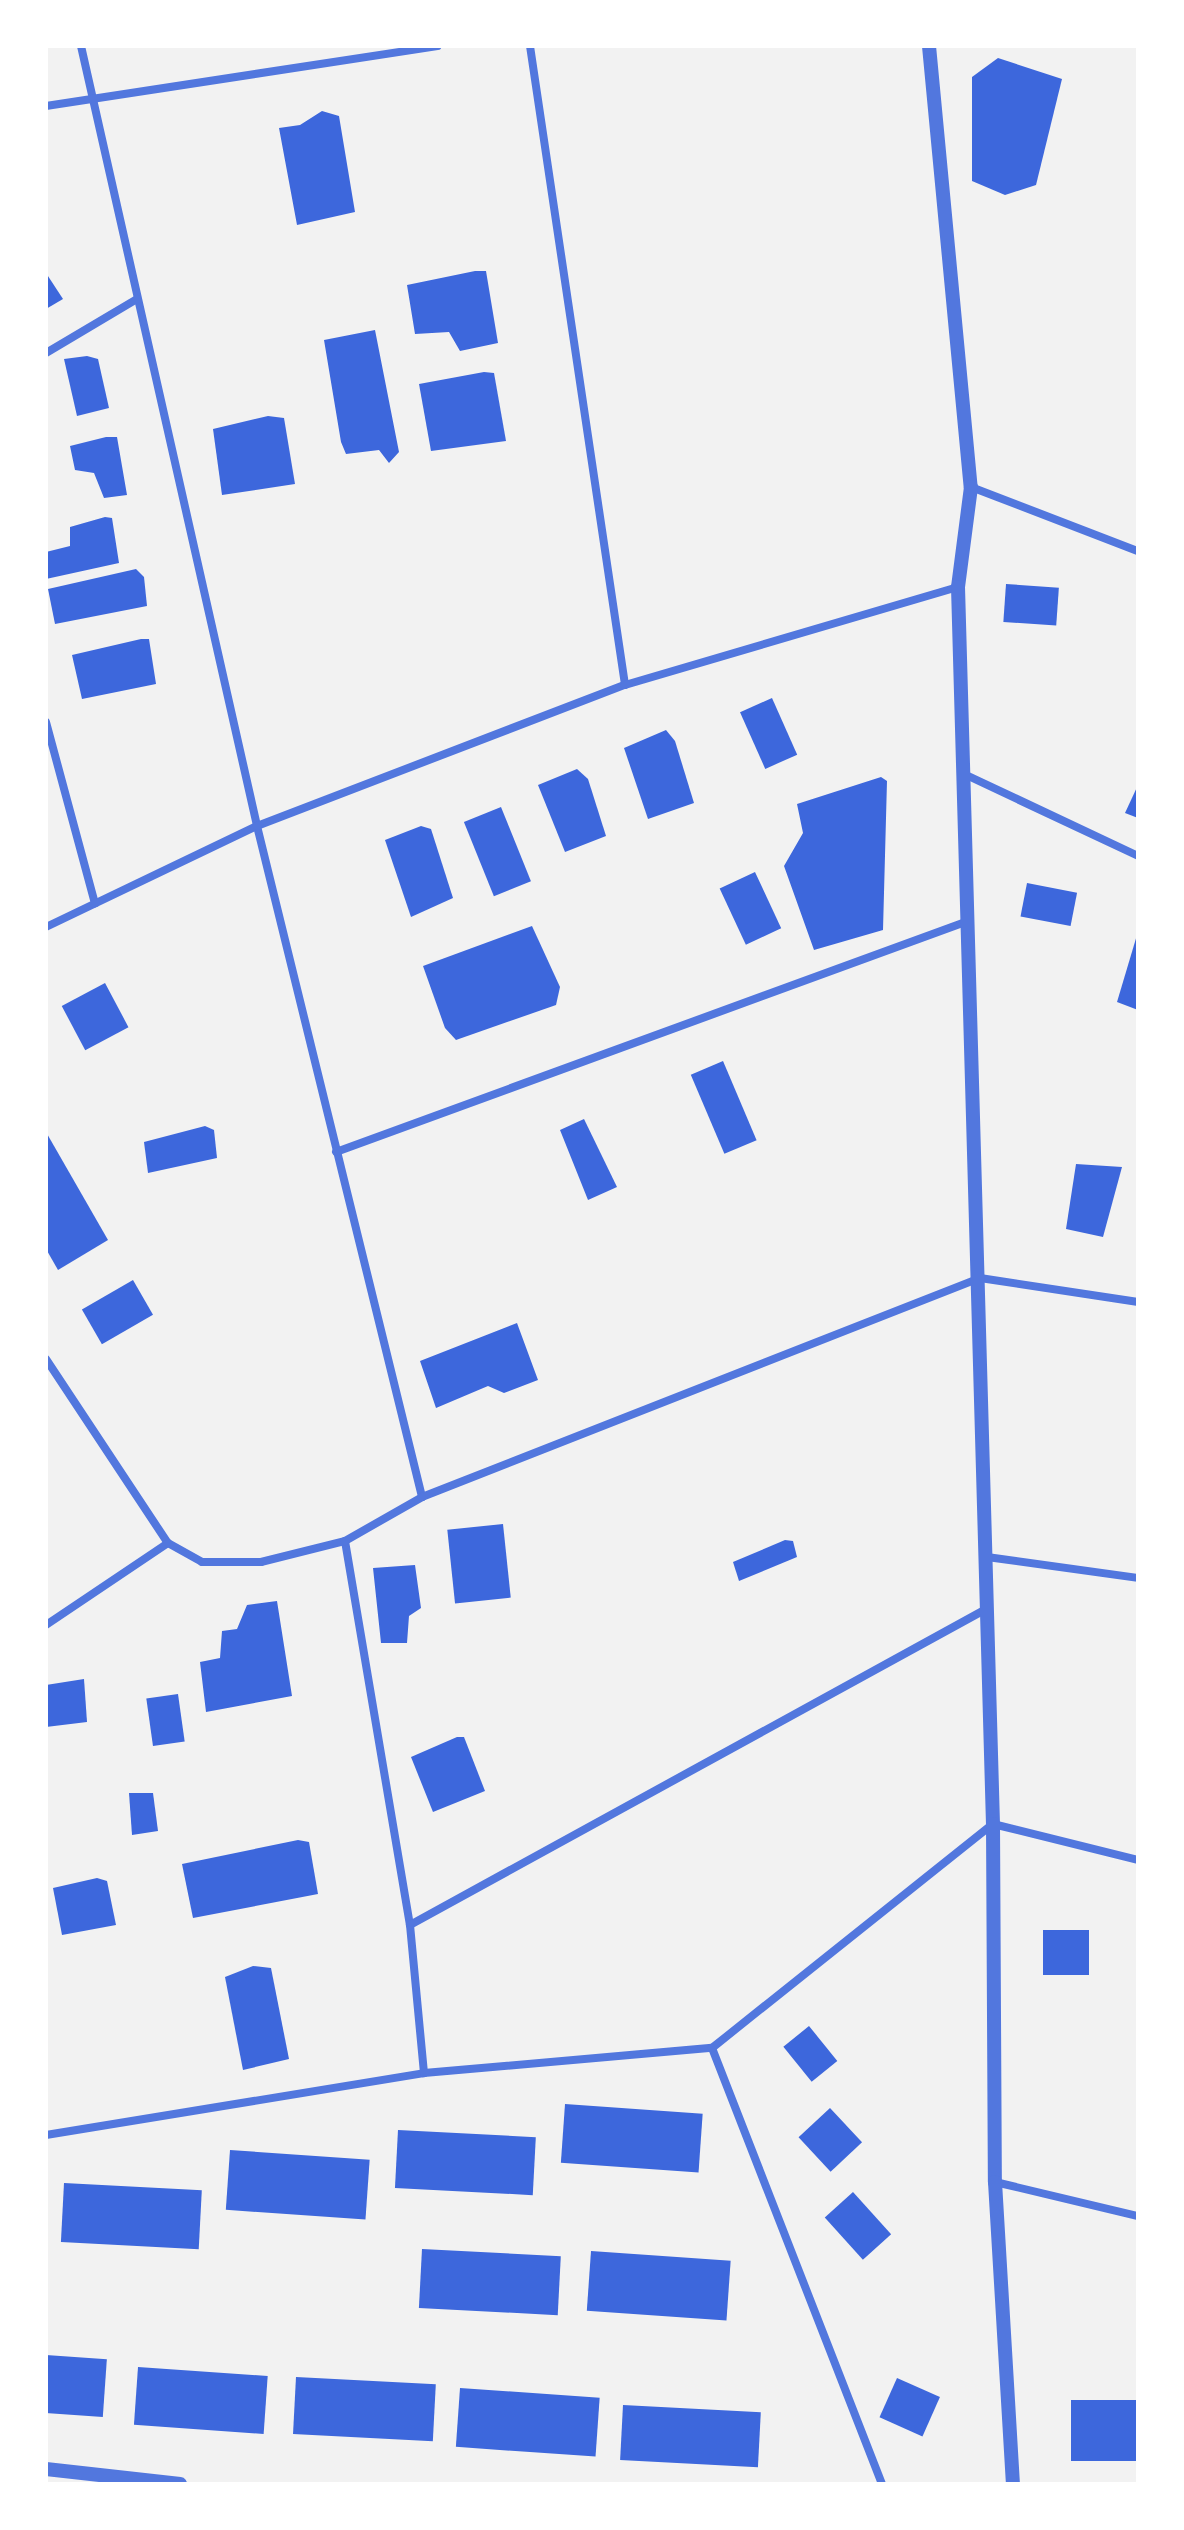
<!DOCTYPE html>
<style>
body{margin:0}
#map{position:relative;width:1184px;height:2530px;overflow:hidden;background:#f2f2f2;font-family:"Nunito Sans",sans-serif}
div>[style]{position:absolute}
.building>*{inset:0;background:#3d67dc;transform-origin:0 0}
.minor>*{height:8px;margin:-4px;padding:0 4px;transform-origin:4px;border-radius:4px;background:#5277de}
.tertiary>*{height:14px;margin:-7px;padding:0 7px;transform-origin:7px;border-radius:7px;background:#5277de}
span{translate:-50% -50%;white-space:nowrap;text-align:center;line-height:1.15;-webkit-text-stroke:8px #fff;paint-order:stroke}
.frame{position:absolute;inset:0;border:48px solid #fff;pointer-events:none}
</style>
<div id="map">
<div class="building">
<div style="clip-path:polygon(998px 58px,1062px 79px,1036px 185px,1005px 195px,972px 181px,972px 77px)"></div>
<div style="clip-path:polygon(322px 111px,339px 116px,355px 212px,297px 225px,279px 128px,300px 125px)"></div>
<div style="clip-path:polygon(475px 271px,486px 271px,498px 343px,460px 351px,449px 332px,415px 334px,407px 285px)"></div>
<div style="clip-path:polygon(46px 273px,63px 299px,46px 309px)"></div>
<div style="clip-path:polygon(375px 330px,399px 452px,389px 463px,379px 450px,346px 454px,341px 442px,324px 340px)"></div>
<div style="clip-path:polygon(87px 356px,98px 359px,109px 408px,77px 416px,64px 359px)"></div>
<div style="clip-path:polygon(484px 372px,494px 373px,506px 441px,431px 451px,419px 384px)"></div>
<div style="clip-path:polygon(268px 416px,284px 418px,295px 484px,222px 495px,213px 429px)"></div>
<div style="clip-path:polygon(106px 437px,117px 437px,127px 495px,104px 498px,94px 473px,75px 470px,70px 446px)"></div>
<div style="clip-path:polygon(105px 517px,112px 518px,119px 563px,46px 579px,46px 552px,70px 546px,70px 527px)"></div>
<div style="clip-path:polygon(136px 569px,144px 577px,147px 606px,55px 624px,48px 589px)"></div>
<div style="left:1006px;top:584px;width:53px;height:38px;rotate:4deg"></div>
<div style="clip-path:polygon(141px 639px,149px 639px,156px 684px,82px 699px,72px 655px)"></div>
<div style="left:772px;top:698px;width:62px;height:35px;rotate:66deg"></div>
<div style="clip-path:polygon(666px 730px,675px 741px,694px 803px,648px 819px,624px 748px)"></div>
<div style="clip-path:polygon(577px 769px,588px 779px,606px 836px,565px 852px,538px 785px)"></div>
<div style="clip-path:polygon(881px 777px,887px 781px,883px 930px,814px 950px,784px 866px,803px 833px,797px 804px)"></div>
<div style="clip-path:polygon(1138px 785px,1138px 818px,1125px 813px)"></div>
<div style="left:501px;top:807px;width:80px;height:40px;rotate:68deg"></div>
<div style="clip-path:polygon(421px 826px,431px 829px,453px 898px,411px 917px,385px 840px)"></div>
<div style="left:755px;top:872px;width:62px;height:39px;rotate:65deg"></div>
<div style="left:1027px;top:883px;width:51px;height:34px;rotate:11deg"></div>
<div style="clip-path:polygon(532px 926px,560px 987px,556px 1005px,456px 1040px,445px 1028px,423px 966px)"></div>
<div style="clip-path:polygon(1137px 935px,1138px 935px,1138px 1010px,1117px 1002px)"></div>
<div style="left:105px;top:983px;width:50px;height:49px;rotate:62deg"></div>
<div style="left:723px;top:1061px;width:86px;height:35px;rotate:67deg"></div>
<div style="clip-path:polygon(584px 1119px,617px 1187px,588px 1200px,560px 1130px)"></div>
<div style="clip-path:polygon(205px 1126px,214px 1130px,217px 1158px,148px 1173px,144px 1142px)"></div>
<div style="clip-path:polygon(46px 1132px,108px 1240px,58px 1270px,46px 1249px)"></div>
<div style="clip-path:polygon(1076px 1164px,1122px 1167px,1103px 1237px,1066px 1229px)"></div>
<div style="left:133px;top:1280px;width:40px;height:59px;rotate:60deg"></div>
<div style="clip-path:polygon(517px 1323px,538px 1380px,504px 1393px,488px 1386px,436px 1408px,420px 1361px)"></div>
<div style="left:503px;top:1524px;width:74px;height:56px;rotate:84deg"></div>
<div style="clip-path:polygon(785px 1540px,793px 1541px,797px 1557px,739px 1581px,733px 1562px)"></div>
<div style="clip-path:polygon(415px 1565px,421px 1608px,409px 1616px,407px 1643px,381px 1643px,373px 1568px)"></div>
<div style="clip-path:polygon(277px 1601px,292px 1696px,206px 1712px,200px 1662px,220px 1658px,222px 1631px,237px 1629px,247px 1605px)"></div>
<div style="clip-path:polygon(84px 1679px,87px 1722px,46px 1727px,46px 1685px)"></div>
<div style="left:178px;top:1694px;width:48px;height:32px;rotate:82deg"></div>
<div style="clip-path:polygon(457px 1737px,464px 1737px,485px 1791px,433px 1812px,411px 1757px)"></div>
<div style="clip-path:polygon(129px 1793px,153px 1793px,158px 1831px,132px 1835px)"></div>
<div style="clip-path:polygon(298px 1840px,309px 1842px,318px 1894px,193px 1918px,182px 1864px)"></div>
<div style="clip-path:polygon(97px 1878px,107px 1881px,116px 1925px,62px 1935px,53px 1888px)"></div>
<div style="left:1043px;top:1930px;width:46px;height:45px"></div>
<div style="clip-path:polygon(253px 1966px,271px 1968px,289px 2059px,243px 2070px,225px 1977px)"></div>
<div style="left:809px;top:2026px;width:45px;height:33px;rotate:51deg"></div>
<div style="left:565px;top:2104px;width:138px;height:59px;rotate:4deg"></div>
<div style="left:830px;top:2108px;width:47px;height:43px;rotate:47deg"></div>
<div style="left:398px;top:2130px;width:138px;height:58px;rotate:3deg"></div>
<div style="left:230px;top:2150px;width:140px;height:60px;rotate:4deg"></div>
<div style="left:64px;top:2183px;width:138px;height:59px;rotate:3deg"></div>
<div style="left:853px;top:2192px;width:57px;height:38px;rotate:48deg"></div>
<div style="left:422px;top:2249px;width:139px;height:59px;rotate:3deg"></div>
<div style="left:591px;top:2251px;width:140px;height:60px;rotate:4deg"></div>
<div style="left:46px;top:2355px;width:61px;height:58px;rotate:4deg"></div>
<div style="left:138px;top:2367px;width:130px;height:58px;rotate:4deg"></div>
<div style="left:296px;top:2377px;width:140px;height:57px;rotate:3deg"></div>
<div style="left:897px;top:2378px;width:47px;height:43px;rotate:24deg"></div>
<div style="left:460px;top:2388px;width:140px;height:59px;rotate:4deg"></div>
<div style="left:1071px;top:2400px;width:67px;height:61px"></div>
<div style="left:623px;top:2405px;width:138px;height:55px;rotate:3deg"></div>
</div>
<div class="minor">
<div style="left:81px;top:46px;width:800px;rotate:77.28deg"></div>
<div style="left:257px;top:826px;width:691px;rotate:76.18deg"></div>
<div style="left:530px;top:46px;width:646px;rotate:81.54deg"></div>
<div style="left:46px;top:106px;width:396px;rotate:-8.7deg"></div>
<div style="left:46px;top:353px;width:106px;rotate:-30.7deg"></div>
<div style="left:971px;top:487px;width:179px;rotate:21deg"></div>
<div style="left:46px;top:722px;width:188px;rotate:74.9deg"></div>
<div style="left:964px;top:774px;width:192px;rotate:25.2deg"></div>
<div style="left:46px;top:927px;width:234px;rotate:-25.6deg"></div>
<div style="left:257px;top:826px;width:394px;rotate:-21deg"></div>
<div style="left:625px;top:685px;width:347px;rotate:-16.4deg"></div>
<div style="left:336px;top:1152px;width:673px;rotate:-20.08deg"></div>
<div style="left:46px;top:1359px;width:221px;rotate:56.5deg"></div>
<div style="left:345px;top:1541px;width:389px;rotate:80.4deg"></div>
<div style="left:410px;top:1925px;width:149px;rotate:84.6deg"></div>
<div style="left:987px;top:1557px;width:152px;rotate:7.9deg"></div>
<div style="left:46px;top:1625px;width:147px;rotate:-33.9deg"></div>
<div style="left:168px;top:1543px;width:39px;rotate:29deg"></div>
<div style="left:202px;top:1562px;width:59px"></div>
<div style="left:261px;top:1562px;width:87px;rotate:-14deg"></div>
<div style="left:345px;top:1541px;width:89px;rotate:-29.7deg"></div>
<div style="left:422px;top:1497px;width:599px;rotate:-21.43deg"></div>
<div style="left:980px;top:1278px;width:160px;rotate:8.6deg"></div>
<div style="left:410px;top:1925px;width:659px;rotate:-28.74deg"></div>
<div style="left:712px;top:2048px;width:468px;rotate:68.7deg"></div>
<div style="left:46px;top:2135px;width:383px;rotate:-9.3deg"></div>
<div style="left:424px;top:2073px;width:289px;rotate:-5deg"></div>
<div style="left:712px;top:2048px;width:359px;rotate:-38.6deg"></div>
<div style="left:993px;top:1824px;width:149px;rotate:13.9deg"></div>
<div style="left:995px;top:2182px;width:147px;rotate:13.4deg"></div>
</div>
<div class="tertiary">
<div style="left:929px;top:46px;width:443px;rotate:84.6deg"></div>
<div style="left:971px;top:487px;width:101px;rotate:97.4deg"></div>
<div style="left:958px;top:587px;width:1237px;rotate:88.38deg"></div>
<div style="left:993px;top:1824px;width:358px;rotate:89.7deg"></div>
<div style="left:995px;top:2182px;width:303px;rotate:86.6deg"></div>
<div style="left:46px;top:2469px;width:135px;rotate:6.4deg"></div>
</div>
<div class="frame"></div>
</div>
